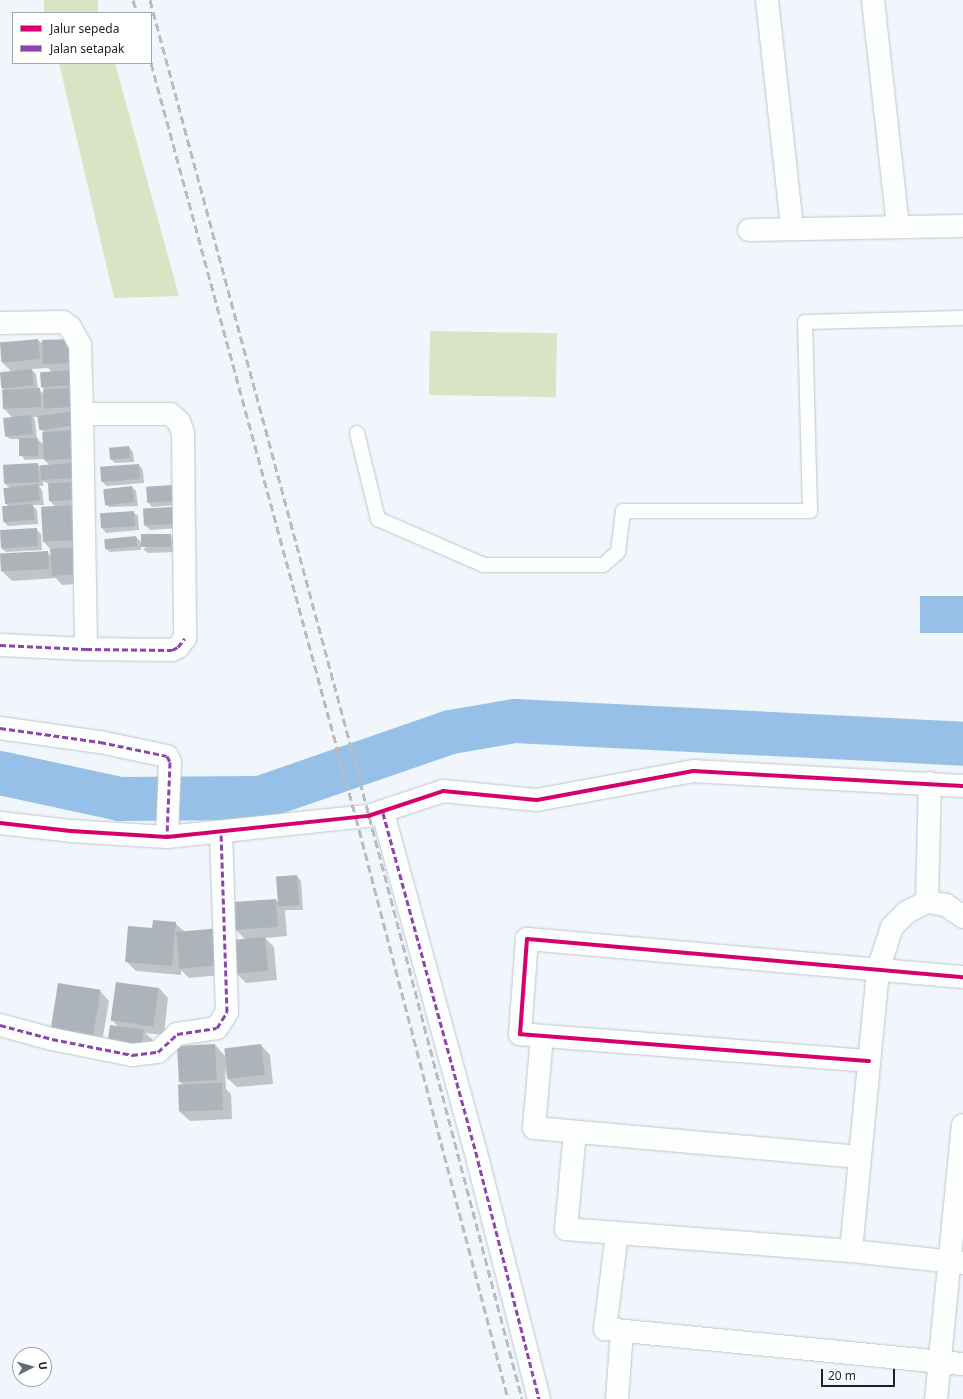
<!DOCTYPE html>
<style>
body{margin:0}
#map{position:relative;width:963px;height:1399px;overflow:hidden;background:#f0f6fb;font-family:"Noto Sans",sans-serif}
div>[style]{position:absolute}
.green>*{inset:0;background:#d9e4c5;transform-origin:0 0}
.water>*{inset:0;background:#96c0e7;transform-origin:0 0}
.shadow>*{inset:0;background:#0003}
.river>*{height:44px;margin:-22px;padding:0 22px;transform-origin:22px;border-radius:22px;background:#96c0e7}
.building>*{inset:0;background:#acb3b9;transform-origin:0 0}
.roads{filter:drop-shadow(0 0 1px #bec5cb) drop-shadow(0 0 1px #bec5cb)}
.service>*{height:14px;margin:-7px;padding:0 7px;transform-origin:7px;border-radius:7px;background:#fdfefe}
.minor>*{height:22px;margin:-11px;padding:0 11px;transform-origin:11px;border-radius:11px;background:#fdfefe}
.rail>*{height:3px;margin-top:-1.5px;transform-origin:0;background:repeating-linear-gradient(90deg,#babdbf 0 8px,transparent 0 12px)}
.quiet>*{height:3px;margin-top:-1.5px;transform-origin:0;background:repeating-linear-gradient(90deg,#8e44ad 0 6px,transparent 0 9px)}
.cycleway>*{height:4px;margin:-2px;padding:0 2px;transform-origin:2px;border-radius:2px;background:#d6006c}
span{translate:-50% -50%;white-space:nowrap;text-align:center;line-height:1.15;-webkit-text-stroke:4px #fff;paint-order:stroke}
.legend{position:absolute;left:12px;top:12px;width:140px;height:52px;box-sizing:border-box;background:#fff;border:1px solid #a3a6a9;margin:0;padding:5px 7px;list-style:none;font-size:12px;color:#192129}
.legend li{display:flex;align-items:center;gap:8px;height:20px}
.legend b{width:20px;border:1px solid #a3a6a9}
.north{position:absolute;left:12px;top:1347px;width:40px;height:40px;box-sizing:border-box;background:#fff;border:1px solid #a3a6a9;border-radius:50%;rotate:84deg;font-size:11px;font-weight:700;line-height:16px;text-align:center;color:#192129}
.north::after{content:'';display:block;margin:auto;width:14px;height:18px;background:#646c72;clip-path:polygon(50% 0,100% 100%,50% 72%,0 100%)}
.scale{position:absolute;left:821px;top:1369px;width:74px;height:18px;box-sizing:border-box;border:2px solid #192129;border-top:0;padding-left:5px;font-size:12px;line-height:14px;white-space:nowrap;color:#192129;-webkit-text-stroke:3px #fff;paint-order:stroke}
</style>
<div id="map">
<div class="green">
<div style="left:44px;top:0;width:54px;height:13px"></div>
<div style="clip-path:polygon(59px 63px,115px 63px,179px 296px,114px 298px)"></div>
<div style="left:430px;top:331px;width:127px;height:64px;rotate:1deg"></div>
</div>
<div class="water">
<div style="left:920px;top:596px;width:43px;height:37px"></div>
</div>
<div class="shadow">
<div style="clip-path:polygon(evenodd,38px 340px,43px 344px,74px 340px,79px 504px,72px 504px,83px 515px,90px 583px,62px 585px,56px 578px,12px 581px,2px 571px,47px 552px,52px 557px,51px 550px,44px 542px,56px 507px,50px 501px,49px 484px,43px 481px,43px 486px,39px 486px,42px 490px,44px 505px,32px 505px,37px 510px,38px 524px,8px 526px,4px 522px,9px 507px,5px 502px,9px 487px,5px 484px,38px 464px,41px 468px,49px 465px,44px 459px,25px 460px,21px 455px,20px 439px,10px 439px,5px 435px,12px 417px,4px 409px,5px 391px,1px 387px,0 372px,11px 371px,1px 361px,0 342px,38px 340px,48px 368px,52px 372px,42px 387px,46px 391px,45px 395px,38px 389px,36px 374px,31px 369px,48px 368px,38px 340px,33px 417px,38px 417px,39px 427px,44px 432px,43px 444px,37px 439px,35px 420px,33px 417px)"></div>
<div style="clip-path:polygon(129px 447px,133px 452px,134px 462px,115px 463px,111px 459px)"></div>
<div style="clip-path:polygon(139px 465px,143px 470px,144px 483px,106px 486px,102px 481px)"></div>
<div style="clip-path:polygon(172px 486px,176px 491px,177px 505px,152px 507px,148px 502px)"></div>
<div style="clip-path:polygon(132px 487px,136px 491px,138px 506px,109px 507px,105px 503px,104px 489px)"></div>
<div style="clip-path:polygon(133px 512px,138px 516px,139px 530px,106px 533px,102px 528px)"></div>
<div style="clip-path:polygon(177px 512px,178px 528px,150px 530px,145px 525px)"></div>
<div style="clip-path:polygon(36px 529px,41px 534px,42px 550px,6px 552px,1px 548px)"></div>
<div style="clip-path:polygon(170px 535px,175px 540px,175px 552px,148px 553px,143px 549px)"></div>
<div style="clip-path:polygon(136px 537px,141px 542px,141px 550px,110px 552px,105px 548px)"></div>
<div style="clip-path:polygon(297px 876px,301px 881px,303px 910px,285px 910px,287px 936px,265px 938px,274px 947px,277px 980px,246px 983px,237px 974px,246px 940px,236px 930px,276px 900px,278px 902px)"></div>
<div style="clip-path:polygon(175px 923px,185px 932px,233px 974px,189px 978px,181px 970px,181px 975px,136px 971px,126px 961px,153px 929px)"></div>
<div style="clip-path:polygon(59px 984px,100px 991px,109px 1001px,101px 1048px,60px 1040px)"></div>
<div style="clip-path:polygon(159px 988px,168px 998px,164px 1035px,145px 1033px,153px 1040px,150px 1061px,112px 1020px)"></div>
<div style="clip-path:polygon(215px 1045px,225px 1056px,261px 1045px,270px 1055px,273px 1084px,237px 1087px,227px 1078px,225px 1069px,226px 1089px,231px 1094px,232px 1119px,190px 1121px,180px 1112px,185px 1086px,180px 1082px)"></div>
</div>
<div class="river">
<div style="left:0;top:773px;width:123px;rotate:12.2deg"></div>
<div style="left:120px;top:799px;width:140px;rotate:-0.4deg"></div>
<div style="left:260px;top:798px;width:202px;rotate:-19.1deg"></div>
<div style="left:451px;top:732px;width:65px;rotate:-9.8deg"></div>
<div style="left:515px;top:721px;width:449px;rotate:2.9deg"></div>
</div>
<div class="building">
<div style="left:38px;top:339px;width:20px;height:38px;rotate:84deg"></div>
<div style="left:74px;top:339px;width:24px;height:32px;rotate:88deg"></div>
<div style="left:32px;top:369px;width:16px;height:32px;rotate:83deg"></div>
<div style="left:73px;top:370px;width:15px;height:33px;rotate:86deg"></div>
<div style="left:40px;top:388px;width:19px;height:38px;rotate:87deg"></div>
<div style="left:71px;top:388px;width:19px;height:28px;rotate:87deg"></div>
<div style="left:75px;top:411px;width:14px;height:38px;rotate:82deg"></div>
<div style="left:31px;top:415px;width:19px;height:28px;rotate:84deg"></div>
<div style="left:76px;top:430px;width:28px;height:34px;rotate:86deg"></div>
<div style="left:19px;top:438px;width:19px;height:18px"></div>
<div style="left:129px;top:446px;width:12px;height:20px;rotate:85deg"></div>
<div style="left:38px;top:463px;width:19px;height:35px;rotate:87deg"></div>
<div style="left:74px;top:463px;width:15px;height:34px;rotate:86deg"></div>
<div style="left:139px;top:464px;width:15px;height:39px;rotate:86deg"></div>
<div style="left:74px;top:482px;width:18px;height:26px;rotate:87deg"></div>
<div style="left:38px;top:484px;width:16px;height:35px;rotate:83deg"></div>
<div style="left:172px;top:485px;width:16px;height:26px;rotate:86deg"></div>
<div style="left:132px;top:486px;width:16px;height:29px;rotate:83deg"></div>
<div style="left:33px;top:504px;width:16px;height:31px;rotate:86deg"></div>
<div style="left:74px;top:505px;width:35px;height:33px;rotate:87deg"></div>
<div style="left:173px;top:507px;width:17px;height:30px;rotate:87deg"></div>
<div style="left:134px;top:511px;width:15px;height:34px;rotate:86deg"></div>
<div style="left:37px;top:528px;width:18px;height:37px;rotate:87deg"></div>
<div style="left:171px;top:534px;width:13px;height:30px;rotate:90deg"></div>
<div style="left:136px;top:536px;width:10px;height:32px;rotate:84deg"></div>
<div style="left:79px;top:547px;width:27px;height:29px;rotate:86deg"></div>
<div style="left:48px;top:551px;width:18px;height:48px;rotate:87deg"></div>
<div style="left:297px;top:875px;width:30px;height:21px;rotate:86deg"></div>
<div style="left:276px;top:899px;width:28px;height:44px;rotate:86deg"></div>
<div style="clip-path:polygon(153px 920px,176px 922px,172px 966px,125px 962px,128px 926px,152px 928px)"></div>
<div style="left:221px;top:928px;width:37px;height:45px;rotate:85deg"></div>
<div style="left:265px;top:937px;width:34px;height:33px;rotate:85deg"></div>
<div style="left:116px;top:982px;width:43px;height:39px;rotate:8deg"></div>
<div style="left:58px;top:983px;width:43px;height:49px;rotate:9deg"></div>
<div style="left:110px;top:1025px;width:34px;height:23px;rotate:8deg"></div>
<div style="left:215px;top:1044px;width:36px;height:38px;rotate:87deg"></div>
<div style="left:261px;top:1044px;width:31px;height:37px;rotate:83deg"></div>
<div style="left:222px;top:1083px;width:27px;height:44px;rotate:88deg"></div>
</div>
<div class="roads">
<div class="service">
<div style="left:357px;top:433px;width:89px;rotate:76.3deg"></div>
<div style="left:378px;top:519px;width:116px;rotate:23.5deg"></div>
<div style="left:484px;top:565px;width:119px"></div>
<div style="left:603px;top:565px;width:20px;rotate:-41deg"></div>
<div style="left:618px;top:552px;width:41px;rotate:-83deg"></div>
<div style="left:623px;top:511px;width:187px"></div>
<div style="left:810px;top:511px;width:189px;rotate:-91.5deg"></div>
<div style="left:805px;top:322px;width:158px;rotate:-1.5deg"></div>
</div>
<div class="minor">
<div style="left:767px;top:0;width:228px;rotate:83.7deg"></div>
<div style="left:873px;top:0;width:228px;rotate:83.7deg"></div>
<div style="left:749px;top:230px;width:214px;rotate:-1.1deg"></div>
<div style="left:0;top:323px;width:63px;rotate:-0.9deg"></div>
<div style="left:63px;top:322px;width:9px;rotate:36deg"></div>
<div style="left:70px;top:327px;width:21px;rotate:61deg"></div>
<div style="left:80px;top:345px;width:69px;rotate:88.3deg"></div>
<div style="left:82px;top:414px;width:88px"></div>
<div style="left:170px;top:414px;width:12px;rotate:42deg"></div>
<div style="left:179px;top:422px;width:12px;rotate:70deg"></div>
<div style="left:183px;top:433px;width:205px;rotate:89.4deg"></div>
<div style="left:185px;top:638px;width:11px;rotate:128deg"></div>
<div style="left:178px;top:647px;width:7px;rotate:153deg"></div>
<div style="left:172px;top:650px;width:86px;rotate:-179.3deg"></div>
<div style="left:86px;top:649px;width:86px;rotate:-177.3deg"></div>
<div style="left:82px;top:414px;width:235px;rotate:89deg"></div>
<div style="left:0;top:728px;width:101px;rotate:8deg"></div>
<div style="left:100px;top:742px;width:68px;rotate:11.8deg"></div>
<div style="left:167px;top:756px;width:7px;rotate:63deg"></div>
<div style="left:170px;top:762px;width:75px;rotate:92.3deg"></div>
<div style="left:383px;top:813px;width:361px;rotate:74.7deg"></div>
<div style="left:478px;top:1161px;width:246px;rotate:75.6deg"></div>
<div style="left:0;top:823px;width:71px;rotate:6.4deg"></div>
<div style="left:71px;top:831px;width:96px;rotate:3.6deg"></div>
<div style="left:167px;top:837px;width:202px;rotate:-6deg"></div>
<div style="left:368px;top:816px;width:79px;rotate:-18.4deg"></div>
<div style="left:443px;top:791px;width:94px;rotate:5.5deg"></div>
<div style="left:537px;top:800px;width:159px;rotate:-10.5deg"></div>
<div style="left:693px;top:771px;width:270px;rotate:3.2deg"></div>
<div style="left:927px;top:902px;width:119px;rotate:-88.6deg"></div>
<div style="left:0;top:1025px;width:54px;rotate:15.1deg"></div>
<div style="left:52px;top:1039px;width:82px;rotate:11.3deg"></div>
<div style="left:132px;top:1055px;width:26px;rotate:-7deg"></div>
<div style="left:158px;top:1052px;width:26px;rotate:-43deg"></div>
<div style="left:177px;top:1034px;width:40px;rotate:-8.5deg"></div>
<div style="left:217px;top:1028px;width:19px;rotate:-58deg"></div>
<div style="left:227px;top:1012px;width:180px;rotate:-91.9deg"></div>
<div style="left:542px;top:1036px;width:92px;rotate:95deg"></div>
<div style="left:534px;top:1128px;width:327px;rotate:5.1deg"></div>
<div style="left:869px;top:1061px;width:350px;rotate:-175.6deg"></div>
<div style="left:520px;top:1034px;width:95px;rotate:-85.8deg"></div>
<div style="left:527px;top:939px;width:438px;rotate:5deg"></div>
<div style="left:575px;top:1132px;width:97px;rotate:95.3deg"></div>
<div style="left:566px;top:1229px;width:286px;rotate:4.4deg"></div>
<div style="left:851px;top:1251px;width:113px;rotate:6.1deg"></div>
<div style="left:617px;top:1233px;width:97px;rotate:97.1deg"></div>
<div style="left:605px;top:1329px;width:360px;rotate:5.6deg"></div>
<div style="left:851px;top:1251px;width:282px;rotate:-84.5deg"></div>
<div style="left:878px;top:970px;width:45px;rotate:-72deg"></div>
<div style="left:892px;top:927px;width:21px;rotate:-45deg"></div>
<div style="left:907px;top:912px;width:22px;rotate:-27deg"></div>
<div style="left:927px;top:902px;width:19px;rotate:9deg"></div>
<div style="left:946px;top:905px;width:21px;rotate:35deg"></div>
<div style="left:617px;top:1399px;width:68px;rotate:-85.8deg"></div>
<div style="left:936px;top:1399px;width:275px;rotate:-84.4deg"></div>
</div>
</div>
<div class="rail">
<div style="left:133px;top:0;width:14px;rotate:73deg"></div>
<div style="left:150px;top:0;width:774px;rotate:74.94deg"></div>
<div style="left:351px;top:747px;width:674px;rotate:75.3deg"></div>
<div style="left:151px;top:63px;width:782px;rotate:74.81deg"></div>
<div style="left:356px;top:818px;width:601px;rotate:75.34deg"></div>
</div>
<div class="quiet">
<div style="left:0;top:645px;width:86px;rotate:2.7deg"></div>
<div style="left:86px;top:649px;width:86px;rotate:0.7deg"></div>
<div style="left:172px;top:650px;width:7px;rotate:-27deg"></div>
<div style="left:178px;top:647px;width:11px;rotate:-52deg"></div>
<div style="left:0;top:728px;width:101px;rotate:8deg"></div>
<div style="left:100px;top:742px;width:68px;rotate:11.8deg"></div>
<div style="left:167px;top:756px;width:7px;rotate:63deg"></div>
<div style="left:170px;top:762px;width:75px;rotate:92.3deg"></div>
<div style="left:383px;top:813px;width:361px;rotate:74.7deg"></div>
<div style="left:478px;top:1161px;width:246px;rotate:75.6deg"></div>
<div style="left:0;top:1025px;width:54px;rotate:15.1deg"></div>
<div style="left:52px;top:1039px;width:82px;rotate:11.3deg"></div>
<div style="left:132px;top:1055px;width:26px;rotate:-7deg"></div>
<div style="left:158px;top:1052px;width:26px;rotate:-43deg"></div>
<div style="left:177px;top:1034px;width:40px;rotate:-8.5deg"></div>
<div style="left:217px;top:1028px;width:19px;rotate:-58deg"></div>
<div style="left:227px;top:1012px;width:180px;rotate:-91.9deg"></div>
</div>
<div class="cycleway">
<div style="left:0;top:823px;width:71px;rotate:6.4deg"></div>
<div style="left:71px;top:831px;width:96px;rotate:3.6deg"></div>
<div style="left:167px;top:837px;width:202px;rotate:-6deg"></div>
<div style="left:368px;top:816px;width:79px;rotate:-18.4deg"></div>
<div style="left:443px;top:791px;width:94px;rotate:5.5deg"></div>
<div style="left:537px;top:800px;width:159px;rotate:-10.5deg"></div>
<div style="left:693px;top:771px;width:270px;rotate:3.2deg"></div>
<div style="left:869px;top:1061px;width:350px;rotate:-175.6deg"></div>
<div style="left:520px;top:1034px;width:95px;rotate:-85.8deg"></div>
<div style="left:527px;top:939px;width:438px;rotate:5deg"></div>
</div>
<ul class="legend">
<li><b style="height:5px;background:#d6006c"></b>Jalur sepeda</li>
<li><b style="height:5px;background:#8e44ad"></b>Jalan setapak</li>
</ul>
<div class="north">U</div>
<div class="scale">20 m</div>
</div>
